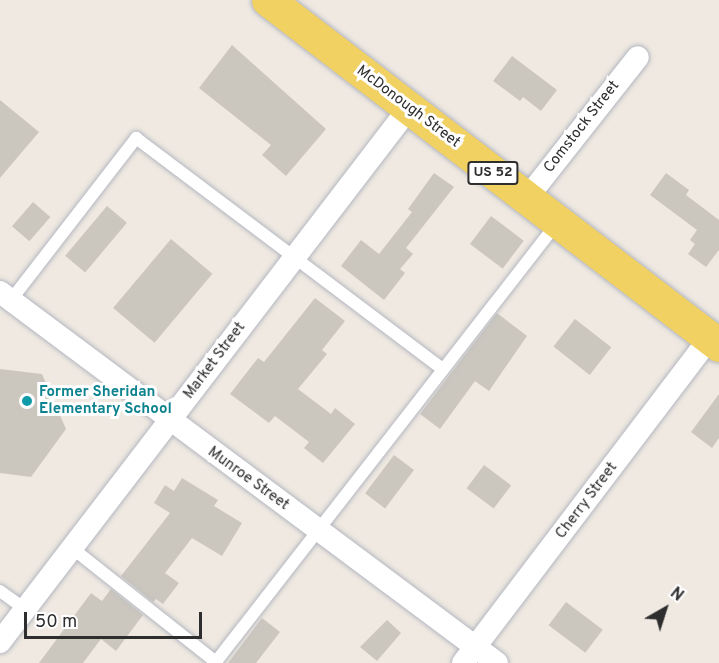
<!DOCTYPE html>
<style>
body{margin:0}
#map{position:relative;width:719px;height:663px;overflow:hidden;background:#efe9e1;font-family:Overpass,sans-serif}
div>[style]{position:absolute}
.building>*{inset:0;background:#cbc7bf;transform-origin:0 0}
.roads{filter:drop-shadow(0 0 2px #b4b7c1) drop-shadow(0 0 2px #b4b7c1)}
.lane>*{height:12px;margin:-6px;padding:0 6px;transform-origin:6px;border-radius:6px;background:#fff}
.street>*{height:22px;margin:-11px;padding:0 11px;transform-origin:11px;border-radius:11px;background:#fff}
.primary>*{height:33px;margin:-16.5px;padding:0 16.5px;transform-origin:16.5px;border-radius:16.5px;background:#f2d163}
.dots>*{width:16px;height:16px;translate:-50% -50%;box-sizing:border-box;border:3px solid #fff;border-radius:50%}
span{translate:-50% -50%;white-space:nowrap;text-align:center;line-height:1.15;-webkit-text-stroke:6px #fff;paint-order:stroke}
.shield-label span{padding:2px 4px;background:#fff;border:2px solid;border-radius:4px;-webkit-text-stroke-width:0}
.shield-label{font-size:14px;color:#2e2e2e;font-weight:700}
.street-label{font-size:15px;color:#2e2e2e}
.culture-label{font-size:15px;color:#0d838f;font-weight:700}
.left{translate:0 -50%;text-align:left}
.north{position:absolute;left:635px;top:579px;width:60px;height:60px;-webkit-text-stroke:4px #fff;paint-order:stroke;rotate:39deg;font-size:16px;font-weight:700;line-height:24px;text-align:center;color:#2e2e2e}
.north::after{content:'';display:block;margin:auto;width:21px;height:27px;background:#2e2e2e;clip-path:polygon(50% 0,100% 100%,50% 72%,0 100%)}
.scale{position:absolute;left:24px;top:612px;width:178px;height:27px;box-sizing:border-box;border:3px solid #2e2e2e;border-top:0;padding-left:8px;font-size:18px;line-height:21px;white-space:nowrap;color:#2e2e2e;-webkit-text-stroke:4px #fff;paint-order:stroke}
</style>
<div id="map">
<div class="building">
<div style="clip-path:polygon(232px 45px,326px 129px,286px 176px,262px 155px,271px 145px,199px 88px)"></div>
<div style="clip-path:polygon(512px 56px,557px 90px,541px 111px,523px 97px,520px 101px,493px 81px)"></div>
<div style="clip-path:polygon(0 100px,39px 132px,0 178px)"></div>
<div style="clip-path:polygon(434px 173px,454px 187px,406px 248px,413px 254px,400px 269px,405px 273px,384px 300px,341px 266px,361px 240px,379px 254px,412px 212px,408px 209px)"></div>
<div style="clip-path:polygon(666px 173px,689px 190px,686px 195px,719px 220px,719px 250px,706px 267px,688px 254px,695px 244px,690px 240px,697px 230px,650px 195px)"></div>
<div style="left:33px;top:202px;width:23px;height:32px;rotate:41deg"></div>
<div style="left:107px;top:206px;width:26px;height:65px;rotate:40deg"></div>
<div style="left:491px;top:216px;width:41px;height:35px;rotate:37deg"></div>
<div style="left:171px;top:239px;width:54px;height:90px;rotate:40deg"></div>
<div style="clip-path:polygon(315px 298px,345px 321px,322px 350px,327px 354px,298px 389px,331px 414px,335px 408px,355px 424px,323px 463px,304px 448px,309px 442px,275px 416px,269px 423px,230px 394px,258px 358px,264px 362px)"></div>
<div style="clip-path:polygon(497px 313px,527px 336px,489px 391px,475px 381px,440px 429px,420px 414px)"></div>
<div style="left:575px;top:319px;width:46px;height:35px;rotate:38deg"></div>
<div style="clip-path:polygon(0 369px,42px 374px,66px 429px,31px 477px,0 473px)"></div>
<div style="clip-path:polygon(719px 394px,719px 438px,712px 448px,691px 432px)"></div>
<div style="left:394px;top:455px;width:25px;height:48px;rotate:37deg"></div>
<div style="left:484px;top:465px;width:34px;height:29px;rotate:37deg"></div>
<div style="clip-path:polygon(182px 478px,218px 500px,214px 506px,242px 523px,222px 556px,192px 538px,165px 573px,179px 583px,163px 604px,156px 599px,153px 602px,121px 576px,170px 513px,154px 503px,165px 485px,174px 491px)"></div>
<div style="clip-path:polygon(111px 589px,143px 615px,116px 651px,101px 639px,83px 663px,39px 663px,91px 593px,102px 601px)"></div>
<div style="left:566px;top:602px;width:46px;height:29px;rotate:37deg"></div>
<div style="clip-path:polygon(262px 618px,280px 632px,256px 663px,228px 663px)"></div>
<div style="clip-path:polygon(387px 620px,401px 633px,377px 661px,360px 647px)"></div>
</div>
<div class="roads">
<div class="lane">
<div style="left:11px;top:300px;width:205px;rotate:-52.3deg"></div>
<div style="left:136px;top:138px;width:384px;rotate:37deg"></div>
<div style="left:72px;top:548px;width:184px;rotate:38.4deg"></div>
<div style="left:0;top:591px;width:31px;rotate:36deg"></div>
<div style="left:215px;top:663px;width:557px;rotate:-52.14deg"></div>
</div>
<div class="street">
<div style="left:527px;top:198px;width:179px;rotate:-51.8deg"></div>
<div style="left:0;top:292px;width:620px;rotate:36.74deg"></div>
<div style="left:0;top:642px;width:673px;rotate:-52.55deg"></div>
<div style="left:463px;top:663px;width:408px;rotate:-52.8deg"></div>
</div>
<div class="primary">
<div style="left:268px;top:0;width:568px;rotate:37.41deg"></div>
</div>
</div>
<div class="dots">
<div style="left:27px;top:401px;background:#0f9aa8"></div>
</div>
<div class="shield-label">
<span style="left:493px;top:173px">US 52</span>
</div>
<div class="street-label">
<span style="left:408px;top:107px;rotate:37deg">McDonough Street</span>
<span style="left:582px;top:127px;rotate:-52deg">Comstock Street</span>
<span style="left:215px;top:361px;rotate:-53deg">Market Street</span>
<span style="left:248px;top:479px;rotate:36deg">Munroe Street</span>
<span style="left:587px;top:501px;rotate:-53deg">Cherry Street</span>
</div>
<div class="culture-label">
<span class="left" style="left:39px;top:401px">Former Sheridan<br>Elementary School</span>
</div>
<div class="north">N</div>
<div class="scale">50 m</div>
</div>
